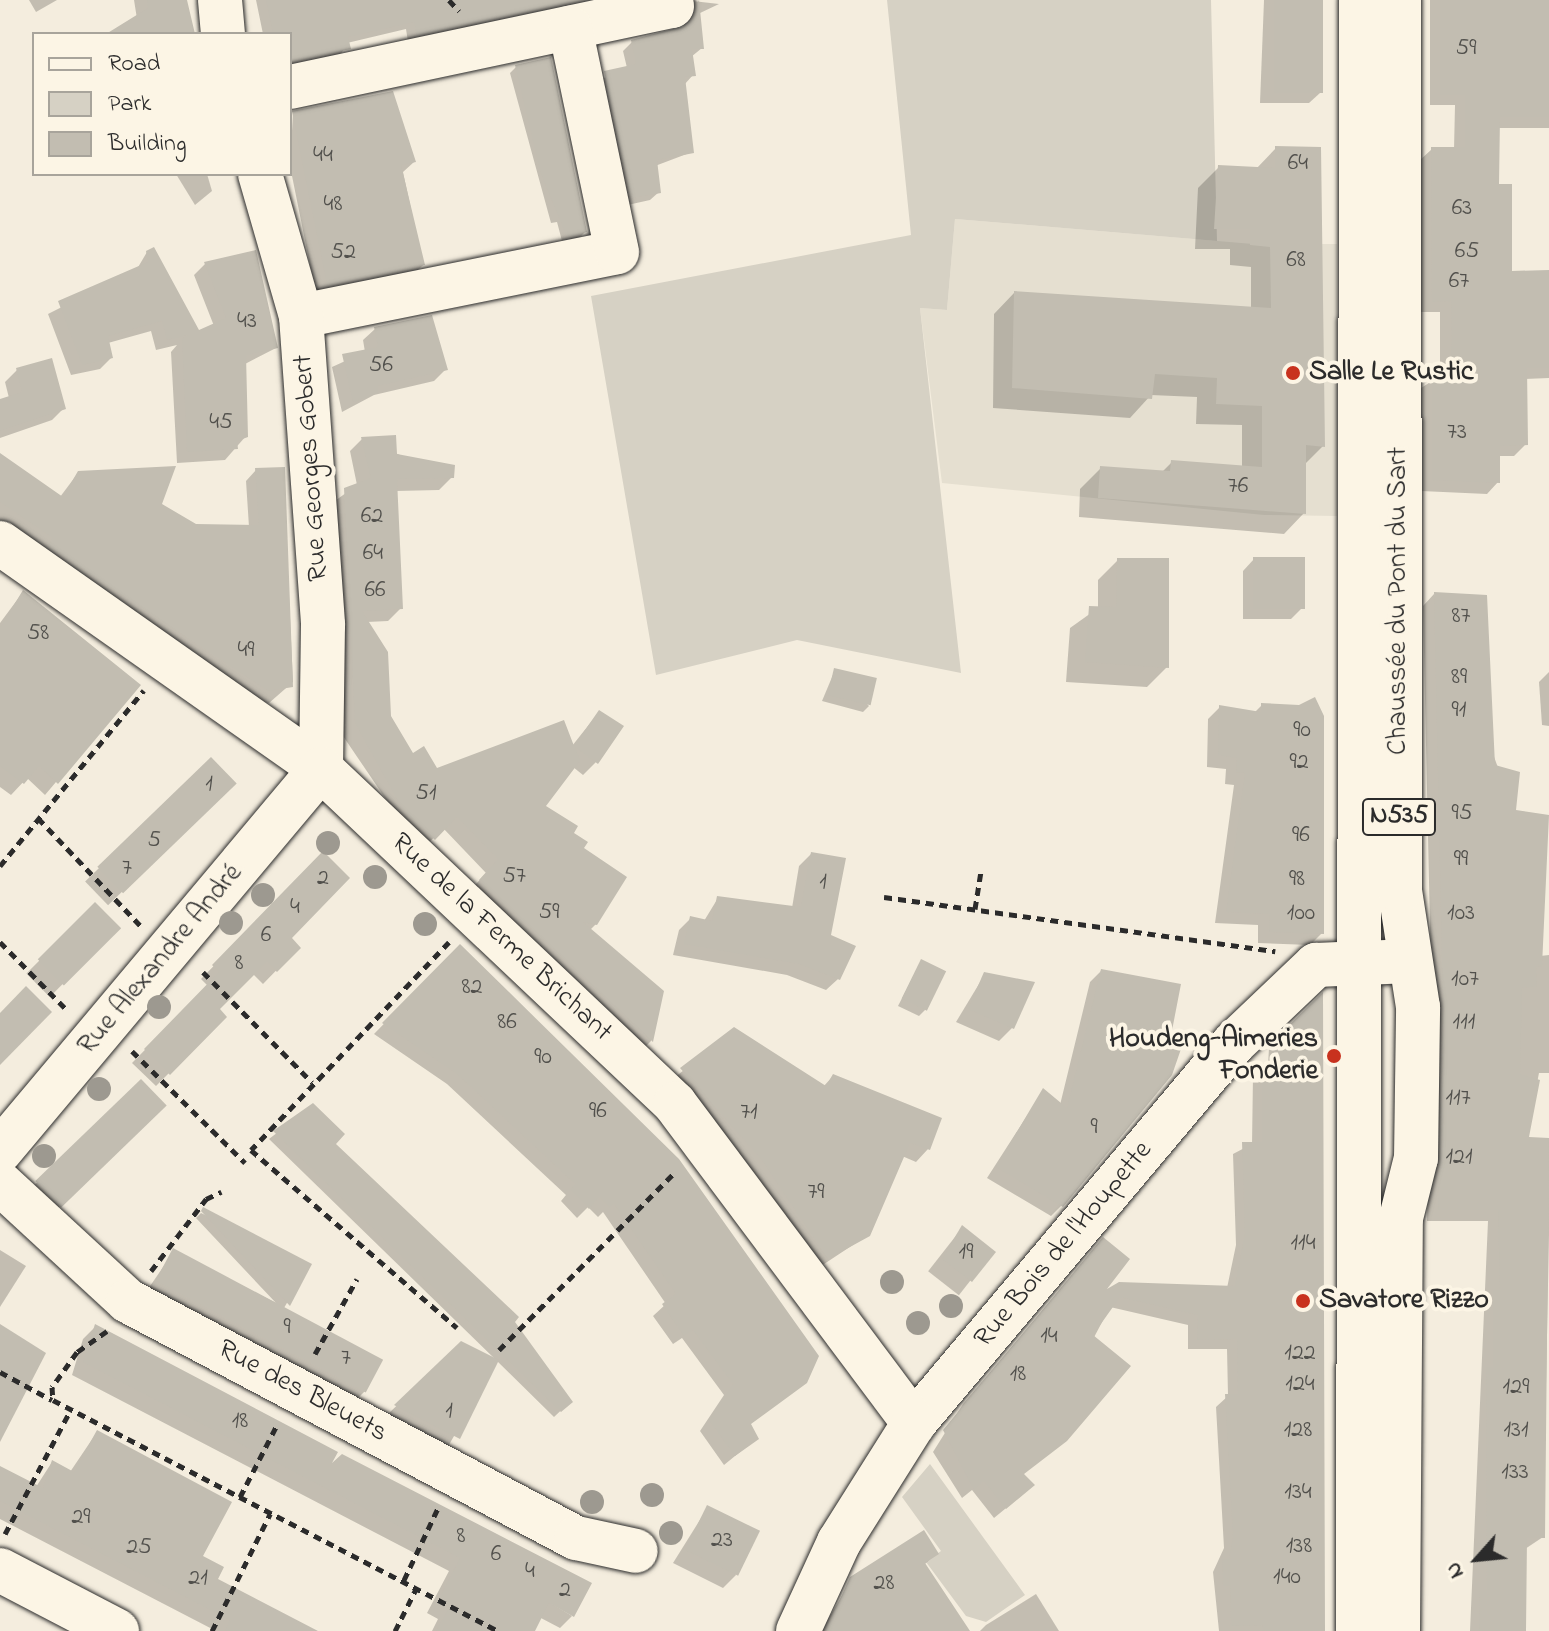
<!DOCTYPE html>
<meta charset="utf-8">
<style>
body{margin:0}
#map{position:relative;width:1549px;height:1631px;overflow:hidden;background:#f4edde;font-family:"Indie Flower",sans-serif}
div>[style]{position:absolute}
.built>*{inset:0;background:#e5dfd0}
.green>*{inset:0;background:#d6d1c4}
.shadow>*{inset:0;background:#0003;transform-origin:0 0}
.building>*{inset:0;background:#c2bdb1;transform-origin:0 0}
.path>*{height:5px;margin-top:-2.5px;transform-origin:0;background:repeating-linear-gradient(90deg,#2b2b2b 0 8px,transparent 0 14px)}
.roads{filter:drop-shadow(0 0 2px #2b2b2b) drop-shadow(0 0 2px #2b2b2b)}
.street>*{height:44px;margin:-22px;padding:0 22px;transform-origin:22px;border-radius:22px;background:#fcf5e5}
.secondary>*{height:44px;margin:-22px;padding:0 22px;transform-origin:22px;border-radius:22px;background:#fcf5e5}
.primary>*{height:44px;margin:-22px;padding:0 22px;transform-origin:22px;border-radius:22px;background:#fcf5e5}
.trees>*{width:24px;height:24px;margin:-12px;border-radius:50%;background:#9d9990}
.dots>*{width:22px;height:22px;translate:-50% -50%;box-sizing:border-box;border:4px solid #fcf5e5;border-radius:50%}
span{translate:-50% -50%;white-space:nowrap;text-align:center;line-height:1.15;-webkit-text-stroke:8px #fcf5e5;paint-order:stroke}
.number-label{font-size:24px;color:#51504c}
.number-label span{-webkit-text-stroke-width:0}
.shield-label span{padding:2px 6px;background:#fcf5e5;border:2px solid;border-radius:6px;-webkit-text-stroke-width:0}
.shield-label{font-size:26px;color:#2b2b2b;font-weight:700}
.poi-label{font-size:28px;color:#2b2b2b;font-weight:700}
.left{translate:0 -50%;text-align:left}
.right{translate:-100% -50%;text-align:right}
.street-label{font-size:28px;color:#2b2b2b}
.legend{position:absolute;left:32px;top:32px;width:260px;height:144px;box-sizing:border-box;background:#fcf5e5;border:2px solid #a8a49b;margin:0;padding:10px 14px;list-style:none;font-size:24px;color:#2b2b2b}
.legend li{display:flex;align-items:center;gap:16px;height:40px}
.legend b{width:40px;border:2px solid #a8a49b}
.north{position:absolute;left:1437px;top:1519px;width:80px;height:80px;-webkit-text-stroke:6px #fcf5e5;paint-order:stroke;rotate:243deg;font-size:22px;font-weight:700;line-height:32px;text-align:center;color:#2b2b2b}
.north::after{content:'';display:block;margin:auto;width:28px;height:36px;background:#2b2b2b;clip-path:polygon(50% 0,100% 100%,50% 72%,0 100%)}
</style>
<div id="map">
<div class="built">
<div style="clip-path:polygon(955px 219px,1253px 244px,1337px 244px,1337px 516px,1264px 515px,942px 483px,920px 308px,947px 310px)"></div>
</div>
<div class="green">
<div style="clip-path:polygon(887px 0,1211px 0,1217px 241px,955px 219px,947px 310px,920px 308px,961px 673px,797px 640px,656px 675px,591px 296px,911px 235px)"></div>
<div style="clip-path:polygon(930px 1464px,1025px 1595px,986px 1622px,966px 1616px,926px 1562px,941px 1551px,902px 1497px)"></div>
</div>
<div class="shadow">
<div style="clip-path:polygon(29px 0,57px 0,36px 12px)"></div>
<div style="clip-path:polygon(134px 0,186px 0,193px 34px,117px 34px,137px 19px)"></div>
<div style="clip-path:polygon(256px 0,601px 0,408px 42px,406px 29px,347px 43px,340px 56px,290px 68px,290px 34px,263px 34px)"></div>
<div style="clip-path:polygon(684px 0,719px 4px,698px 14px,702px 48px,691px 57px,693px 75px,684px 85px,692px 152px,655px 166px,659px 192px,650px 200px,623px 206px,597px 81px,627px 68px,623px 51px,632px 42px,683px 28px)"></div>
<div style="clip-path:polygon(1264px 0,1321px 0,1320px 93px,1309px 103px,1260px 103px)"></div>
<div style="clip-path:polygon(1430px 0,1549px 0,1549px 128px,1498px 128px,1497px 186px,1510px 273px,1549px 272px,1549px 378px,1525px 379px,1526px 444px,1514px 456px,1498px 456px,1498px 482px,1487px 494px,1421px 491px,1421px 388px,1440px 376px,1440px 312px,1421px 312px,1420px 160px,1432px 149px,1454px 149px,1455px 105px,1430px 105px)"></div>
<div style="clip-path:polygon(516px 67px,585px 232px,579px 238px,562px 241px,557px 222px,551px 223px,510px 73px)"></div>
<div style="clip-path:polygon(293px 113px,414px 162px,403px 172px,423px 265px,412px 276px,316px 295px,290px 166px)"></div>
<div style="clip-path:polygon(1276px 148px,1323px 446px,1304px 465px,1304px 513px,1284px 534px,1079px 517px,1080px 489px,1101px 468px,1162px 472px,1172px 462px,1242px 468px,1242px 425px,1196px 424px,1197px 397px,1151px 395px,1130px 418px,993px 408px,994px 314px,1014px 293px,1251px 308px,1251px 267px,1230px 265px,1230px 249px,1195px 249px,1198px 188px,1219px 167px,1256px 169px)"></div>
<div style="clip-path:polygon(176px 174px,207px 174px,212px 191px,195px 205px)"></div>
<div style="clip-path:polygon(147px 252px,198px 333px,214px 326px,194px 275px,205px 264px,276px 348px,245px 364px,246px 436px,225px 460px,177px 463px,171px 352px,177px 345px,156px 350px,151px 331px,108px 343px,111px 358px,100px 369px,71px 375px,48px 314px,137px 269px)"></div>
<div style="clip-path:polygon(375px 329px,446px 369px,434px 381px,374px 395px,342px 412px,332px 367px,365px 352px,363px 340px)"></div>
<div style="clip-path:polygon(17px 370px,64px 408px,52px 420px,0 438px,0 401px,9px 398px,5px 382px)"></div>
<div style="clip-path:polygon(362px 439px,452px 477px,439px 490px,396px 491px,401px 608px,388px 621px,367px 622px,389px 717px,412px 756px,436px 771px,572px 746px,599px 712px,596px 762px,583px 775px,573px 767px,543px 806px,571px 833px,596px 924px,590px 930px,661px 992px,651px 1041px,639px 1053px,467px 894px,486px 873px,443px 828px,421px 851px,343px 736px,332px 503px,357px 485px,350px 451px)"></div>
<div style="clip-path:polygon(0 456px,60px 497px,78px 473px,195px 526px,249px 527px,246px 481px,256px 470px,283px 469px,293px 682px,269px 703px,257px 701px,0 520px)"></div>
<div style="clip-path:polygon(1254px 559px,1303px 607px,1291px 619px,1243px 619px,1243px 571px)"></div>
<div style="clip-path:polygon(1118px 560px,1167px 667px,1147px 687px,1066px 682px,1070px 628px,1098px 608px,1098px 580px)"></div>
<div style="clip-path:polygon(23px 592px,138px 685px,45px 795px,27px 778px,11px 795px,0 787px,0 623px)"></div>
<div style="clip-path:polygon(1434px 594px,1514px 811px,1540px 956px,1549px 955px,1549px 1073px,1539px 1073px,1526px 1139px,1549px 1140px,1549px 1235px,1543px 1537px,1525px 1549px,1524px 1631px,1470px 1631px,1488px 1221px,1427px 1221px,1432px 1020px,1423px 606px)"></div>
<div style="clip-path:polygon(835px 670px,869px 706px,863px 712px,822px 701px)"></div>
<div style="clip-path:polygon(1549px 672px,1549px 726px,1542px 725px,1539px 682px)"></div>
<div style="clip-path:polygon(1262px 705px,1322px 933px,1310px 945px,1258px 943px,1258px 925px,1215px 923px,1234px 785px,1225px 784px,1226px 769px,1207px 767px,1208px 719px,1220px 707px,1254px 713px)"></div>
<div style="left:211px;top:760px;width:33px;height:175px;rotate:46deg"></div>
<div style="clip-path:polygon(323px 854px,289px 938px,298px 948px,263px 984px,253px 974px,217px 1009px,225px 1017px,156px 1086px,132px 1063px,208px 986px,201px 979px)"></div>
<div style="clip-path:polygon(811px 854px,838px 979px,826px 990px,787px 975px,673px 955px,679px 930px,691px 918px,704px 921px,718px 898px,792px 908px,799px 866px)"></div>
<div style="left:95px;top:905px;width:33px;height:97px;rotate:45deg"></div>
<div style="clip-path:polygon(460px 946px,816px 1356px,741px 1428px,757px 1438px,724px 1465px,700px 1431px,724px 1395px,682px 1338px,673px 1344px,653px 1316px,666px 1304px,603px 1212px,598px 1217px,588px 1207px,577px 1218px,561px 1201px,566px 1195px,447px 1084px,374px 1034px)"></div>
<div style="clip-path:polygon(921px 961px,925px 1010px,919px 1016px,898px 1006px)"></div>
<div style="clip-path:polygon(1101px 971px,1062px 1205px,1051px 1216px,987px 1178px,1043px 1091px,1060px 1105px,1090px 982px)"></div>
<div style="clip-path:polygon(985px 974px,1012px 1028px,999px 1041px,956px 1022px)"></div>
<div style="clip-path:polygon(1321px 997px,1323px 1631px,1219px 1631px,1213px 1572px,1224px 1548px,1216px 1407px,1228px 1396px,1227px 1349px,1188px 1349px,1188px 1325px,1110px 1307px,1022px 1474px,1022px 1495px,994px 1518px,972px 1490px,962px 1498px,933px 1452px,963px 1404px,1093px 1251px,1099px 1295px,1227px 1288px,1236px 1245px,1233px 1154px,1252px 1144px,1253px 1075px,1268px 1065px,1269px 1048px)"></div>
<div style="clip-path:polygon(734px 1030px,823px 1087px,833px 1076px,928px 1149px,916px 1162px,902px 1156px,868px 1235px,815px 1270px,669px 1082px)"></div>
<div style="left:141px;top:1082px;width:33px;height:163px;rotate:46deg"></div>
<div style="clip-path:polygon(313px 1105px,333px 1144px,512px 1322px,571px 1401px,554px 1417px,497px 1361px,446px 1450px,384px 1418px,461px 1343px,496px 1360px,269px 1139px)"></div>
<div style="clip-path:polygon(201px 1213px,309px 1265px,284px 1308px,366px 1390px,353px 1403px,144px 1295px,174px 1251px,276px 1303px,196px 1218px)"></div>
<div style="left:962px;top:1228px;width:39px;height:55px;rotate:38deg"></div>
<div style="clip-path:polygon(0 1250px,26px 1266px,0 1307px)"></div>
<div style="clip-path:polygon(96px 1326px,572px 1616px,560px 1628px,539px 1617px,533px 1631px,432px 1631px,438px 1619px,427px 1613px,449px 1571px,72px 1375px,83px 1339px)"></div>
<div style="clip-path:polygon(97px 1432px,215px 1580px,313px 1631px,216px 1631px,0 1519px,0 1468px,36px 1487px,52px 1462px,70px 1472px)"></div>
<div style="clip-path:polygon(708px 1507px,736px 1575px,723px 1588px,673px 1563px)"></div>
<div style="clip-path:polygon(936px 1553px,924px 1565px,968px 1631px,821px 1631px,852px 1579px)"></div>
<div style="clip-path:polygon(1036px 1594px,1059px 1631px,980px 1631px,986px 1625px)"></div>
</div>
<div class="building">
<div style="clip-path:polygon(147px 0,187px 0,195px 34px,106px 34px,148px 8px)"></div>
<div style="clip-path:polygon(266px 0,580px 0,417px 35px,414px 22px,348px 37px,351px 49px,290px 61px,290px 34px,273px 34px)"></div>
<div style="clip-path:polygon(699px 0,704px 49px,692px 49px,696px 76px,685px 77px,694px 153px,657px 160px,661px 193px,631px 198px,604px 71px,636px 64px,631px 40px,688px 25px)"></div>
<div style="left:1274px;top:0;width:49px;height:93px"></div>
<div style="clip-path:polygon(1440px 0,1549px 0,1549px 117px,1500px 117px,1499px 184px,1512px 184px,1512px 271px,1549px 270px,1549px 368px,1527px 368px,1528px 445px,1500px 446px,1500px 483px,1432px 480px,1432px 374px,1450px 374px,1452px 338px,1451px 301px,1432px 302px,1431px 147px,1465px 147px,1465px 95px,1440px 95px)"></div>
<div style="clip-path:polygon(551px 57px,587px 232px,567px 237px,541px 174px,515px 65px)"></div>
<div style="clip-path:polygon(393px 91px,416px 162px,401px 165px,425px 265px,327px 285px,292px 111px)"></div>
<div style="clip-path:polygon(1275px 146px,1321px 147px,1325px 447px,1306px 445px,1306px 514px,1098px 498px,1100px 466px,1170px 471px,1171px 460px,1262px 467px,1262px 406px,1216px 404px,1217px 378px,1155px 374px,1152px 399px,1012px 388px,1014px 291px,1271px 308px,1270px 247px,1250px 245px,1250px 229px,1214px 229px,1218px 165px,1275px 168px)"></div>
<div style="clip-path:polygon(154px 247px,199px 330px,226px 318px,204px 262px,256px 250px,278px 348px,246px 355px,248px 437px,237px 441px,238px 449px,187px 452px,182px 338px,188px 335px,167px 340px,162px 321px,108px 336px,113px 358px,82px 365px,58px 301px,148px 262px,146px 251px)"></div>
<div style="clip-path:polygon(432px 315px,448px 370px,378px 386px,378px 393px,353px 402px,342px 354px,378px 347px,374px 327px)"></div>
<div style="clip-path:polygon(52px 358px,66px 409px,0 431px,0 399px,22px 392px,16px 368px)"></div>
<div style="clip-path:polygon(396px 435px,397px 454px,455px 465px,454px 478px,397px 479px,403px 609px,362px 611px,388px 652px,391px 716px,413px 753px,424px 746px,437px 768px,564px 720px,574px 746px,599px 710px,624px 726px,598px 764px,575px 747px,580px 761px,546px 806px,578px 826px,574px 833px,588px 842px,584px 848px,627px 877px,597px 925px,583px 922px,664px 991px,653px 1042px,479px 880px,498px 859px,457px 817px,435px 840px,403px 810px,355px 723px,344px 488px,371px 478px,361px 437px)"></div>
<div style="clip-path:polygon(0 453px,63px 497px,78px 471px,176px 466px,162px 504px,196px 524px,259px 525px,255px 468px,285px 467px,293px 687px,268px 691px,48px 546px,53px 538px,0 502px)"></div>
<div style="left:1253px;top:557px;width:52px;height:52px"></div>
<div style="clip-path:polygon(1117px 558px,1169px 558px,1169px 668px,1085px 662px,1089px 606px,1116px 607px)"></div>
<div style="clip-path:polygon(23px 590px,141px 685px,58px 784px,39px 766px,24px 784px,0 766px,0 628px)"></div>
<div style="clip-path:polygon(1434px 592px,1487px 595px,1495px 765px,1520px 772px,1516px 810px,1549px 815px,1542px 966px,1536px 967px,1537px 986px,1522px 988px,1520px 1074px,1540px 1080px,1529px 1137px,1549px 1138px,1545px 1538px,1527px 1538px,1526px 1631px,1479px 1631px,1480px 1590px,1487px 1590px,1486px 1367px,1493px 1367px,1493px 1290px,1500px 1290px,1498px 1210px,1438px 1210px,1443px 1007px)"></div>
<div style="left:834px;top:668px;width:44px;height:28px;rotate:13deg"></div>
<div style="clip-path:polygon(1315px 697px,1324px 716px,1324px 934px,1269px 932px,1270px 914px,1226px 912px,1245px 773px,1236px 772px,1237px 758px,1218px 755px,1219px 705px,1261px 712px,1261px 703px,1299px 705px)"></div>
<div style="left:211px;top:757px;width:37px;height:158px;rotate:46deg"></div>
<div style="clip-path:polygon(323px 851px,350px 878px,292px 938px,301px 948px,277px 972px,267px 962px,220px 1009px,227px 1017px,170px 1075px,144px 1049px,219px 972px,212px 965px)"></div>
<div style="clip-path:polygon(811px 852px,846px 858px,831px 935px,856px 946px,840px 980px,799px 964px,684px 944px,690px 916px,712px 921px,717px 896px,801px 907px)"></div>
<div style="left:95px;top:902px;width:37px;height:81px;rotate:45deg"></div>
<div style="clip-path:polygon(460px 944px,679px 1159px,819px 1356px,807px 1383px,751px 1424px,759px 1439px,735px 1456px,709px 1420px,733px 1384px,693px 1330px,684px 1336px,662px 1304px,676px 1294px,614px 1204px,610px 1208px,599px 1197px,589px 1209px,570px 1190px,575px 1184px,457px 1074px,382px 1023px)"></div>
<div style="left:921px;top:959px;width:28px;height:44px;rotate:26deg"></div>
<div style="clip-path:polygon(1101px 969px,1181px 984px,1169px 1046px,1181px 1049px,1172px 1075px,1063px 1207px,996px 1167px,1043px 1088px,1067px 1108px)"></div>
<div style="clip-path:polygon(984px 972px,1035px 982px,1014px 1029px,968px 1009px)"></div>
<div style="clip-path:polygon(26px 986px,52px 1012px,0 1065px,0 1013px)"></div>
<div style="clip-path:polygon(1323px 992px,1325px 1631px,1263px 1631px,1262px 1625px,1231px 1626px,1230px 1586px,1223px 1586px,1222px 1559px,1229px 1559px,1233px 1536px,1225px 1394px,1238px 1394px,1237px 1339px,1197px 1340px,1198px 1315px,1120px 1297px,1093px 1335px,1131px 1366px,1067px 1441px,1024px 1474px,1035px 1485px,1006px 1509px,984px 1481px,974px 1490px,943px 1430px,1103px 1237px,1130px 1259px,1107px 1289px,1119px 1282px,1235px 1286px,1245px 1233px,1242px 1142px,1262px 1142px,1262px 1063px,1278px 1063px,1279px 1035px)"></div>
<div style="clip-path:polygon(734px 1027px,826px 1086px,833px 1074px,942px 1118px,930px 1150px,910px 1143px,870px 1236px,828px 1259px,761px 1159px,680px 1068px)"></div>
<div style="left:141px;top:1079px;width:37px;height:147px;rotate:46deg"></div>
<div style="clip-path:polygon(313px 1103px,345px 1134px,336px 1144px,519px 1317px,515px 1322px,573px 1402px,561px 1412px,273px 1131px)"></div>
<div style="clip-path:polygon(203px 1207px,312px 1264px,290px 1306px,201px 1211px)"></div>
<div style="clip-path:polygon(962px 1225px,996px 1252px,972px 1282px,942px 1259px)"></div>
<div style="left:173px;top:1248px;width:238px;height:37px;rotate:28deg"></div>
<div style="clip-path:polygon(0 1324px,46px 1353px,0 1442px)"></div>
<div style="clip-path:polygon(95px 1324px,338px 1452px,332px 1463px,342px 1454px,592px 1583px,574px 1617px,549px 1603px,535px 1631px,436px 1631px,450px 1606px,438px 1600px,460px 1558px,83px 1362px)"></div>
<div style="clip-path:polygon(461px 1341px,499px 1360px,460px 1439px,394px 1405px)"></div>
<div style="clip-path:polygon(97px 1430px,232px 1502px,203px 1556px,224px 1567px,218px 1579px,318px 1631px,225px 1631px,230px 1620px,0 1501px,0 1466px,43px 1488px,52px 1460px,74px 1472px)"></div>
<div style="left:707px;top:1505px;width:59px;height:50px;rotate:26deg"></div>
<div style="clip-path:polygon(924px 1530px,939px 1554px,925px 1563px,970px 1631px,826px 1631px,850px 1577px)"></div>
</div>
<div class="path">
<div style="left:449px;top:0;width:15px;rotate:48deg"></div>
<div style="left:38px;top:818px;width:148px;rotate:46.4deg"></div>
<div style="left:0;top:866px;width:227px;rotate:-50.7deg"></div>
<div style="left:884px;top:897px;width:395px;rotate:7.9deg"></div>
<div style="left:975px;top:909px;width:37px;rotate:-81deg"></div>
<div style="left:0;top:942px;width:95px;rotate:45.4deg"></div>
<div style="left:449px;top:942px;width:287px;rotate:133.6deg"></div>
<div style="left:251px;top:1150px;width:272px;rotate:40.8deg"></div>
<div style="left:203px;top:972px;width:155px;rotate:45.3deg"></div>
<div style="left:132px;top:1051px;width:159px;rotate:44.7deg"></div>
<div style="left:151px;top:1271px;width:91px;rotate:-52.6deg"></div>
<div style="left:206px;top:1199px;width:17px;rotate:-25deg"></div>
<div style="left:107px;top:1331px;width:37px;rotate:145deg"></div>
<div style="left:77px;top:1352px;width:43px;rotate:125.5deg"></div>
<div style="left:52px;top:1387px;width:13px;rotate:86deg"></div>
<div style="left:53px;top:1400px;width:501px;rotate:27.43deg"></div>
<div style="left:499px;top:1350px;width:250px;rotate:-45.3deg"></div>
<div style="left:315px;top:1354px;width:86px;rotate:-60.8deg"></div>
<div style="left:0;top:1372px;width:59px;rotate:28.3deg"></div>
<div style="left:240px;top:1497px;width:83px;rotate:-62.8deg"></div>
<div style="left:5px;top:1534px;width:139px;rotate:-62.1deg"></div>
<div style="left:404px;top:1580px;width:80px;rotate:-64.7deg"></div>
<div style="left:212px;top:1631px;width:131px;rotate:-63.6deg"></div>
<div style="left:395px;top:1631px;width:49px;rotate:-63.4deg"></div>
</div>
<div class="roads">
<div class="street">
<div style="left:290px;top:87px;width:390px;rotate:-12deg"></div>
<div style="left:672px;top:6px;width:6px;rotate:-99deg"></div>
<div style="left:301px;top:316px;width:322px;rotate:-11.4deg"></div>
<div style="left:617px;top:252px;width:229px;rotate:-101.8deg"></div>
<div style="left:0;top:543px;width:393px;rotate:35.1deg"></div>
<div style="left:0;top:1183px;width:174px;rotate:42.7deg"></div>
<div style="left:128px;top:1301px;width:507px;rotate:27.88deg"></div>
<div style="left:576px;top:1538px;width:61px;rotate:12.2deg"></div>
<div style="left:914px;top:1423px;width:495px;rotate:-49.9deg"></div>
<div style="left:1233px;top:1044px;width:115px;rotate:-43.6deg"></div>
<div style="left:1316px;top:965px;width:94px;rotate:-2.4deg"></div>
</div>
<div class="secondary">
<div style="left:220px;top:0;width:34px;rotate:85deg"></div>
<div style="left:260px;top:174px;width:148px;rotate:73.9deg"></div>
<div style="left:301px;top:316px;width:310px;rotate:85.9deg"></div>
<div style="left:323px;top:625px;width:144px;rotate:90.8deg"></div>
<div style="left:321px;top:769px;width:487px;rotate:43.4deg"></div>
<div style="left:675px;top:1104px;width:399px;rotate:53.2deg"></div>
<div style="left:914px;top:1423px;width:141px;rotate:122.2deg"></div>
<div style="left:839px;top:1542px;width:98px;rotate:114.7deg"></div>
<div style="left:0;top:1151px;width:499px;rotate:-50deg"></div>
<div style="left:0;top:1570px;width:132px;rotate:27.5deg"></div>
</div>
<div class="primary">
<div style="left:1358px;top:1631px;width:1631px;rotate:-89.89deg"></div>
<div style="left:1398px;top:1631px;width:413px;rotate:-89.6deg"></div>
<div style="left:1401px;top:1218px;width:62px;rotate:-76deg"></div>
<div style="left:1416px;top:1158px;width:151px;rotate:-89.2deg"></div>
<div style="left:1418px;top:1007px;width:117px;rotate:-98.8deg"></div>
<div style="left:1400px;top:891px;width:891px;rotate:-90.06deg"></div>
</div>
</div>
<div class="trees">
<div style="left:328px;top:843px"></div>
<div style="left:375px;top:877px"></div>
<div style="left:263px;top:895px"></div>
<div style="left:231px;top:923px"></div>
<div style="left:425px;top:924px"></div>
<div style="left:159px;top:1007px"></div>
<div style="left:99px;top:1089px"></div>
<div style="left:44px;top:1156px"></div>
<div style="left:892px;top:1282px"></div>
<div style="left:951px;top:1306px"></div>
<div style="left:918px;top:1323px"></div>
<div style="left:652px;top:1495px"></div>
<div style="left:592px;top:1502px"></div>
<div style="left:671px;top:1533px"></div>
</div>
<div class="dots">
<div style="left:1293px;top:373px;background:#c8321e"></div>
<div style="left:1334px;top:1056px;background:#c8321e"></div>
<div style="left:1303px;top:1301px;background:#c8321e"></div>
</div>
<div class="number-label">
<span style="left:1466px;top:49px">59</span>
<span style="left:323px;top:156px">44</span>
<span style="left:1298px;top:164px">64</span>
<span style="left:333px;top:205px">48</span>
<span style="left:1462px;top:209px">63</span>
<span style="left:1467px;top:252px">65</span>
<span style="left:343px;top:253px">52</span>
<span style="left:1296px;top:261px">68</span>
<span style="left:1459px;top:282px">67</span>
<span style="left:247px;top:322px">43</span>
<span style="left:381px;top:366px">56</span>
<span style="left:221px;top:423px">45</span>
<span style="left:1457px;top:433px">73</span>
<span style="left:1238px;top:487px">76</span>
<span style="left:372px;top:517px">62</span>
<span style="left:373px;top:554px">64</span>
<span style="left:375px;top:591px">66</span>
<span style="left:1461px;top:617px">87</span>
<span style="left:38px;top:634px">58</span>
<span style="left:246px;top:651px">49</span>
<span style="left:1459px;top:678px">89</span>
<span style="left:1459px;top:711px">91</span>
<span style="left:1302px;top:731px">90</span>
<span style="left:1299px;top:763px">92</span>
<span style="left:209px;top:785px">1</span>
<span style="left:426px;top:794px">51</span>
<span style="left:1462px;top:814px">95</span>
<span style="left:1301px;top:836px">96</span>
<span style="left:154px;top:841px">5</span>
<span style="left:1461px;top:860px">99</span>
<span style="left:127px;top:869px">7</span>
<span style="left:514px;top:877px">57</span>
<span style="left:323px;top:879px">2</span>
<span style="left:1297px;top:880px">98</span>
<span style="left:823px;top:883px">1</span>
<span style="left:295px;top:908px">4</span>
<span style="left:549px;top:913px">59</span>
<span style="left:1301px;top:914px">100</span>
<span style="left:1461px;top:914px">103</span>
<span style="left:266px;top:936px">6</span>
<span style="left:239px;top:964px">8</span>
<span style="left:1465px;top:980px">107</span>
<span style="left:472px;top:988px">82</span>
<span style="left:507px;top:1023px">86</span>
<span style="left:1464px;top:1023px">111</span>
<span style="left:543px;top:1058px">90</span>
<span style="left:1458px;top:1099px">117</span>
<span style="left:598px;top:1112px">96</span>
<span style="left:749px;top:1113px">71</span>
<span style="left:1094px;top:1128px">9</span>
<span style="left:1459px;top:1158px">121</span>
<span style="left:816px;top:1193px">79</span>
<span style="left:1303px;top:1244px">114</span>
<span style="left:966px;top:1253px">19</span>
<span style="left:287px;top:1328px">9</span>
<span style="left:1049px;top:1337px">14</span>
<span style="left:1300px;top:1354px">122</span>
<span style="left:346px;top:1359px">7</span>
<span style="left:1018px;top:1375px">18</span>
<span style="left:1300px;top:1385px">124</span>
<span style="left:1516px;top:1388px">129</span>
<span style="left:449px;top:1412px">1</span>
<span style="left:240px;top:1422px">18</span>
<span style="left:1298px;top:1431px">128</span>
<span style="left:1516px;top:1431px">131</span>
<span style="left:1515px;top:1473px">133</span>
<span style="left:1298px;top:1493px">134</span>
<span style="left:81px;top:1518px">29</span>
<span style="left:461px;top:1537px">8</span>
<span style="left:722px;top:1541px">23</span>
<span style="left:1299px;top:1547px">138</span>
<span style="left:139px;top:1548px">25</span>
<span style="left:496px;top:1555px">6</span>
<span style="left:530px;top:1572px">4</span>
<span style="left:1287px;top:1578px">140</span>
<span style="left:198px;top:1579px">21</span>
<span style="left:884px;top:1584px">28</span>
<span style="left:565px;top:1591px">2</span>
</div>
<div class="shield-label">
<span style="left:1399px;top:817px">N535</span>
</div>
<div class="poi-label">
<span class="left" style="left:1309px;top:373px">Salle Le Rustic</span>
<span class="right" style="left:1318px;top:1056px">Houdeng-Aimeries<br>Fonderie</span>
<span class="left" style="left:1319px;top:1301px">Savatore Rizzo</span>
</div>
<div class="street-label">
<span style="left:312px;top:468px;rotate:-94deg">Rue Georges Gobert</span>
<span style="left:1399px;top:601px;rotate:-90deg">Chaussée du Pont du Sart</span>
<span style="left:501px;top:938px;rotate:43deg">Rue de la Ferme Brichant</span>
<span style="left:161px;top:960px;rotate:-50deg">Rue Alexandre André</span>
<span style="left:1064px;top:1245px;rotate:-50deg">Rue Bois de l'Houpette</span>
<span style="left:302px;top:1392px;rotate:28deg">Rue des Bleuets</span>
</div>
<ul class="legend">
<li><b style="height:10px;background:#fcf5e5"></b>Road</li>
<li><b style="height:22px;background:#d6d1c4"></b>Park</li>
<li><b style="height:22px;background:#c2bdb1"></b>Building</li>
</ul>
<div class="north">N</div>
</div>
